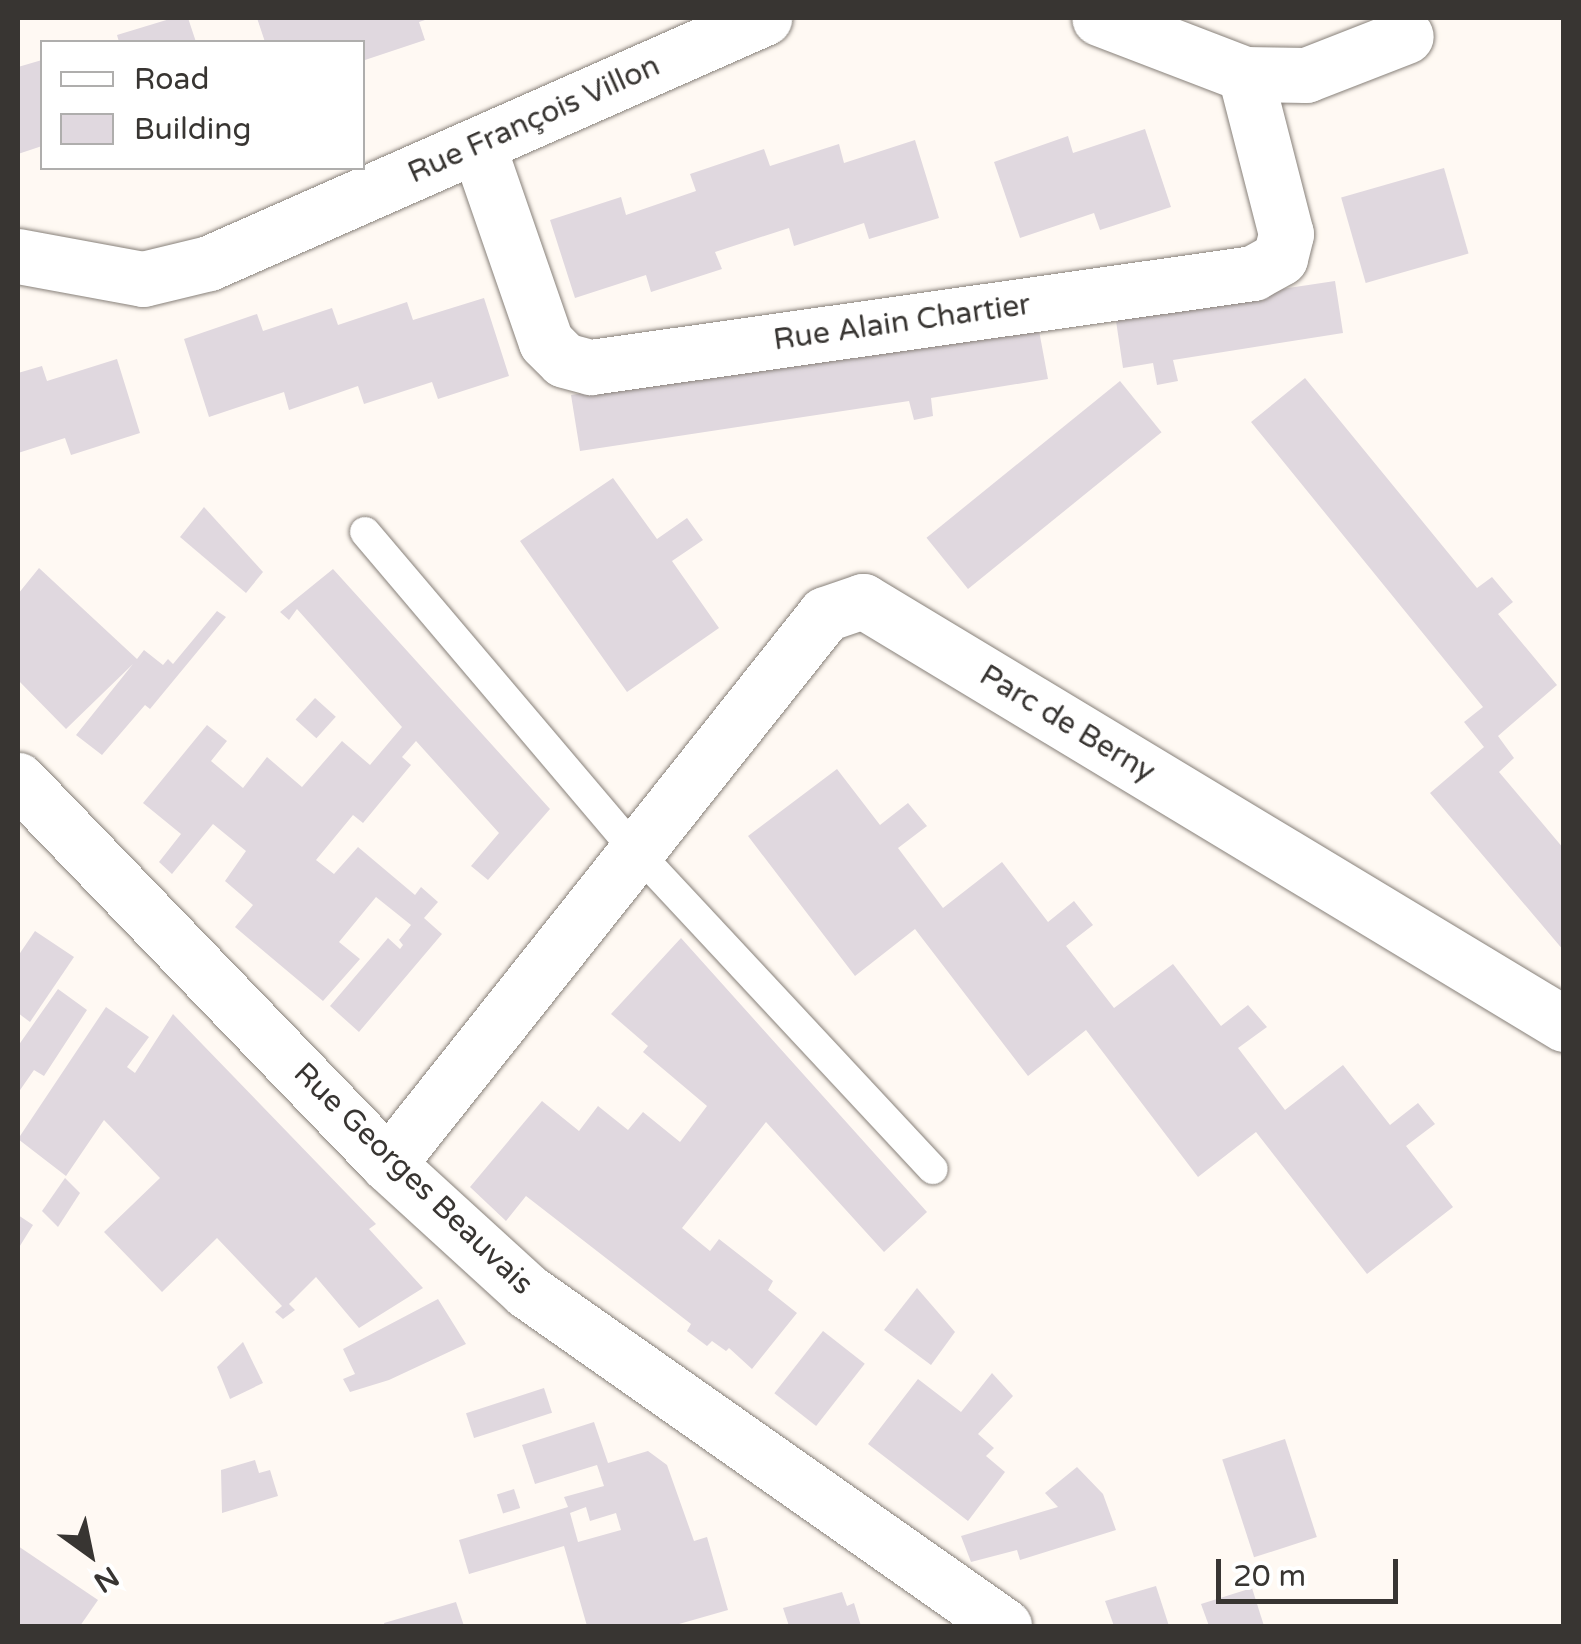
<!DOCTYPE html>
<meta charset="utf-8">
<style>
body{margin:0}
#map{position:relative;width:1581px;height:1644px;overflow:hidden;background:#fff9f3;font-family:"Varela Round",sans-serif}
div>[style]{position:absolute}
.building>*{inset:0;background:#e0d8df;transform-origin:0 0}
.roads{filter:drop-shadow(0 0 2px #88817a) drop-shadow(0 0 2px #88817a)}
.service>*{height:30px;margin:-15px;padding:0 15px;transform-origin:15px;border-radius:15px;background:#fff}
.minor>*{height:55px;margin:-27.5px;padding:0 27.5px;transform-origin:27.5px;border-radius:27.5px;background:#fff}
span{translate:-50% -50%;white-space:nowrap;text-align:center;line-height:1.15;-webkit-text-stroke:8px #fff;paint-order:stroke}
.street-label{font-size:30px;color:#383532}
.frame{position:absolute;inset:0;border:20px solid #383532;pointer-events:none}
.legend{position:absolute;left:40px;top:40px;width:325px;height:130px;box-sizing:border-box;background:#fff;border:2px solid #afaead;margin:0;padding:12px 18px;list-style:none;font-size:30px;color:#383532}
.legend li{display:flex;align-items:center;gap:20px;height:50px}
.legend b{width:50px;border:2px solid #afaead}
.north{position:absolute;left:40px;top:1504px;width:100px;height:100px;-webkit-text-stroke:8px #fff;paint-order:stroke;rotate:147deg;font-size:28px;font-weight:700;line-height:40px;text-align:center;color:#383532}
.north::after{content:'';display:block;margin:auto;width:35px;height:45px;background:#383532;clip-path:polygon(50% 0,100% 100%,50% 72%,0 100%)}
.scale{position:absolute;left:1216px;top:1559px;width:182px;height:45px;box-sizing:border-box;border:5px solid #383532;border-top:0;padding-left:12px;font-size:30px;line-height:35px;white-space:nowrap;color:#383532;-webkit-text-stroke:8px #fff;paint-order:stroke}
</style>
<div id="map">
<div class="building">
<div style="clip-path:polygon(173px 18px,188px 18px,196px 42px,119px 42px,117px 35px)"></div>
<div style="clip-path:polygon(257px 18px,431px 18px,419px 22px,425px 40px,362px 61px,362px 42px,265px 42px)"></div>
<div style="clip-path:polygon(42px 60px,42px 146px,18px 154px,18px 67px)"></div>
<div style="clip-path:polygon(1145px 129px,1171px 207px,1100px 230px,1094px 213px,1020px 238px,994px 162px,1068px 136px,1073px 153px)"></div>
<div style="clip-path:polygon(915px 140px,939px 218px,869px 239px,864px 223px,794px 246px,789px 228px,715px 252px,722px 269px,651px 292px,646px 275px,575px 298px,550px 220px,621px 197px,626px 215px,696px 191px,690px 174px,764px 149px,770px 166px,839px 144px,844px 163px)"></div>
<div style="left:1444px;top:168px;width:89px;height:107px;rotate:74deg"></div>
<div style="clip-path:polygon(1335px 281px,1343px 333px,1173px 360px,1178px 381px,1157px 385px,1153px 363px,1123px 368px,1115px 314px)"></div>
<div style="clip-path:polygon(484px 298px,509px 376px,438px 399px,432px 382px,364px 404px,358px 386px,289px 410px,284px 392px,209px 417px,184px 339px,257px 314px,263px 331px,332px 308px,338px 325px,407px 302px,413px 320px)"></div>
<div style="clip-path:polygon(1038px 325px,1048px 379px,931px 398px,933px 416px,914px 420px,909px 401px,580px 451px,571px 395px)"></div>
<div style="clip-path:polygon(117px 359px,140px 433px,71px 455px,65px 438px,18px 453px,18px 373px,42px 366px,47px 381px)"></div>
<div style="clip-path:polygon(1305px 378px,1477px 588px,1492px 577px,1513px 602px,1498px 614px,1557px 685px,1498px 736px,1514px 758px,1499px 772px,1564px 849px,1564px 951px,1430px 793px,1484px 747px,1464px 722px,1483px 707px,1251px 422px)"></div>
<div style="left:1120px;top:381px;width:66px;height:249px;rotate:51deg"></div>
<div style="clip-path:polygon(613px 478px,657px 539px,687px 518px,703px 540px,672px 561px,719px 628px,627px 692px,520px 541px)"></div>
<div style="clip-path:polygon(204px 507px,263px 572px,246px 593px,180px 537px)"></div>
<div style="clip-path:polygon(39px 568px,137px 659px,144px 650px,163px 665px,168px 659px,173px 664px,217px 611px,226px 617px,150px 709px,145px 705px,102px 755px,76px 735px,133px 664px,66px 729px,18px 680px,18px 594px)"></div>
<div style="clip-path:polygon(333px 569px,550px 809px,488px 880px,471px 866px,499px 833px,416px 741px,402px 757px,411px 765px,363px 823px,353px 815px,316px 860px,334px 874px,358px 847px,415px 895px,421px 887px,438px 902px,424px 918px,442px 934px,359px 1032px,330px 1006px,388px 938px,400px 949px,403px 945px,399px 940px,411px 925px,376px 897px,339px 942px,360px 959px,323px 1001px,235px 927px,253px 905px,225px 881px,246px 851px,213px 824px,172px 874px,159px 862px,181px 834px,143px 803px,207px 725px,227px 741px,211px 761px,243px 788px,267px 757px,302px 787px,342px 741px,370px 765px,402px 727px,297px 609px,289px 620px,280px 612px)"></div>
<div style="left:315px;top:698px;width:28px;height:29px;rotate:42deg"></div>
<div style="clip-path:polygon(837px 769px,880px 825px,908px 803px,927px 826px,898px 848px,943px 908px,1002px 862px,1048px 922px,1074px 901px,1093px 925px,1066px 946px,1114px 1008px,1173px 964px,1221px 1026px,1248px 1005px,1267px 1027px,1238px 1048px,1285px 1110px,1343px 1065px,1390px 1125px,1418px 1103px,1435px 1124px,1406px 1146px,1453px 1207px,1367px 1274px,1256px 1132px,1198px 1177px,1086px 1030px,1028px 1076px,915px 929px,855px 976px,748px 836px)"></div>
<div style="clip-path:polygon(35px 931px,74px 957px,30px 1022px,18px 1013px,18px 956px)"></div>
<div style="clip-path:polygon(681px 938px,927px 1212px,884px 1252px,766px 1122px,682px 1228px,710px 1251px,719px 1239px,773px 1281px,768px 1290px,797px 1313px,752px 1369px,729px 1348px,726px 1351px,712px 1341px,707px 1346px,687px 1331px,691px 1324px,526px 1196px,506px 1221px,470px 1187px,542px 1101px,579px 1131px,598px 1106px,628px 1130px,643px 1112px,680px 1142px,707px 1106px,643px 1052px,648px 1046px,611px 1014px)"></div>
<div style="clip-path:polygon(58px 989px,87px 1010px,44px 1076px,34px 1070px,18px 1093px,18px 1046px)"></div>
<div style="clip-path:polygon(106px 1007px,149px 1037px,127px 1067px,135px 1073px,173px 1014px,376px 1224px,369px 1229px,423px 1288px,359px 1328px,316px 1277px,289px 1304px,295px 1310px,283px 1319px,275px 1312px,282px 1306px,217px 1238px,162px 1292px,104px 1232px,160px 1178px,104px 1120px,66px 1176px,18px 1139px)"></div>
<div style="clip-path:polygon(65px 1178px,80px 1193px,58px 1227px,42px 1211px)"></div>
<div style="clip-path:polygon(18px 1215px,33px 1225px,18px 1249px)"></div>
<div style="clip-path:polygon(917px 1288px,955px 1332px,931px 1365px,884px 1330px)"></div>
<div style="clip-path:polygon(438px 1299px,466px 1344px,389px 1380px,350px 1392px,343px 1379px,355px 1374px,343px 1349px)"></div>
<div style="left:823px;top:1331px;width:53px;height:79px;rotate:38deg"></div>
<div style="clip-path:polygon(243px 1342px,263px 1383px,230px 1399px,217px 1367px)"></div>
<div style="clip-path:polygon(992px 1373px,1013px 1396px,978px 1434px,994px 1448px,986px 1456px,1005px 1472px,968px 1521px,868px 1444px,918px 1379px,961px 1412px)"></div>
<div style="left:544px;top:1388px;width:26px;height:82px;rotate:72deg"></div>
<div style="clip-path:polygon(evenodd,594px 1422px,608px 1463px,648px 1451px,667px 1465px,694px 1541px,707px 1537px,728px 1610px,672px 1626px,587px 1626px,564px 1546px,469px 1574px,459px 1540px,568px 1507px,564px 1497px,604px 1486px,597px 1465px,535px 1484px,522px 1445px,594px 1422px,586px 1507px,590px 1521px,616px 1513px,621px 1530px,578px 1542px,570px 1513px,586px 1507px)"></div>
<div style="left:1285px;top:1439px;width:103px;height:66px;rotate:72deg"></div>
<div style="clip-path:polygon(255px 1460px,259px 1473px,270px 1470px,278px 1496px,222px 1513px,221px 1470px)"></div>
<div style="clip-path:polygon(1077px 1467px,1103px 1494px,1116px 1530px,1020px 1560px,1017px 1550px,971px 1562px,961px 1536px,1058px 1507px,1045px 1493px)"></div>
<div style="left:514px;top:1489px;width:20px;height:18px;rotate:72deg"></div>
<div style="clip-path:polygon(18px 1546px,98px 1600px,80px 1626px,18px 1626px)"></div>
<div style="clip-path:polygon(1156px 1586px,1169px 1626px,1114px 1626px,1105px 1601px)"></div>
<div style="clip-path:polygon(1252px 1588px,1264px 1626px,1209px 1626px,1201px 1604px)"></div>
<div style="clip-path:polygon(842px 1592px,847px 1606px,854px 1603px,861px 1626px,789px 1626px,783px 1608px)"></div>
<div style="clip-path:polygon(456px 1602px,464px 1626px,385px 1626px,384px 1623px)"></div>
</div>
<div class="roads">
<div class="service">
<div style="left:365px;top:532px;width:419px;rotate:49.7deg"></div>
<div style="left:636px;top:851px;width:435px;rotate:47deg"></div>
</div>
<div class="minor">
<div style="left:1245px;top:74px;width:61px;rotate:0.9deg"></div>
<div style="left:1306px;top:75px;width:107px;rotate:-21.3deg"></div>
<div style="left:478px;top:146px;width:207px;rotate:70.9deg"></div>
<div style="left:546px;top:342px;width:25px;rotate:45deg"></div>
<div style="left:564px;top:360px;width:28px;rotate:15deg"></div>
<div style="left:591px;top:367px;width:669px;rotate:-8.08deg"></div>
<div style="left:1253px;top:273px;width:31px;rotate:-29deg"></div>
<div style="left:1280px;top:258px;width:25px;rotate:-76deg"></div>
<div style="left:1286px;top:234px;width:165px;rotate:-104.4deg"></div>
<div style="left:1245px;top:74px;width:156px;rotate:-159deg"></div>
<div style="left:18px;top:256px;width:127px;rotate:10.4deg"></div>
<div style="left:143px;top:279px;width:68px;rotate:-13.6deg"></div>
<div style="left:209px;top:263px;width:607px;rotate:-23.82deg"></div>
<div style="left:18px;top:780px;width:533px;rotate:46.06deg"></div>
<div style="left:388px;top:1164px;width:188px;rotate:42.4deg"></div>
<div style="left:527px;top:1291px;width:583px;rotate:35.08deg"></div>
<div style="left:388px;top:1164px;width:702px;rotate:-51.53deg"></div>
<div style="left:825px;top:614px;width:40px;rotate:-18.9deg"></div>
<div style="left:863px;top:601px;width:819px;rotate:31.11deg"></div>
</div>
</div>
<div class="street-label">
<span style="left:534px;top:120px;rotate:-24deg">Rue François Villon</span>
<span style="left:902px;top:323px;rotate:-8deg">Rue Alain Chartier</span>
<span style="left:1067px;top:724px;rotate:31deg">Parc de Berny</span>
<span style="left:413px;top:1179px;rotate:44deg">Rue Georges Beauvais</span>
</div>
<div class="frame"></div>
<ul class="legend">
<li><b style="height:12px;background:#fff"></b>Road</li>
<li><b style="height:28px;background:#e0d8df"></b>Building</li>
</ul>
<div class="north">N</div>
<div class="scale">20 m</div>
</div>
